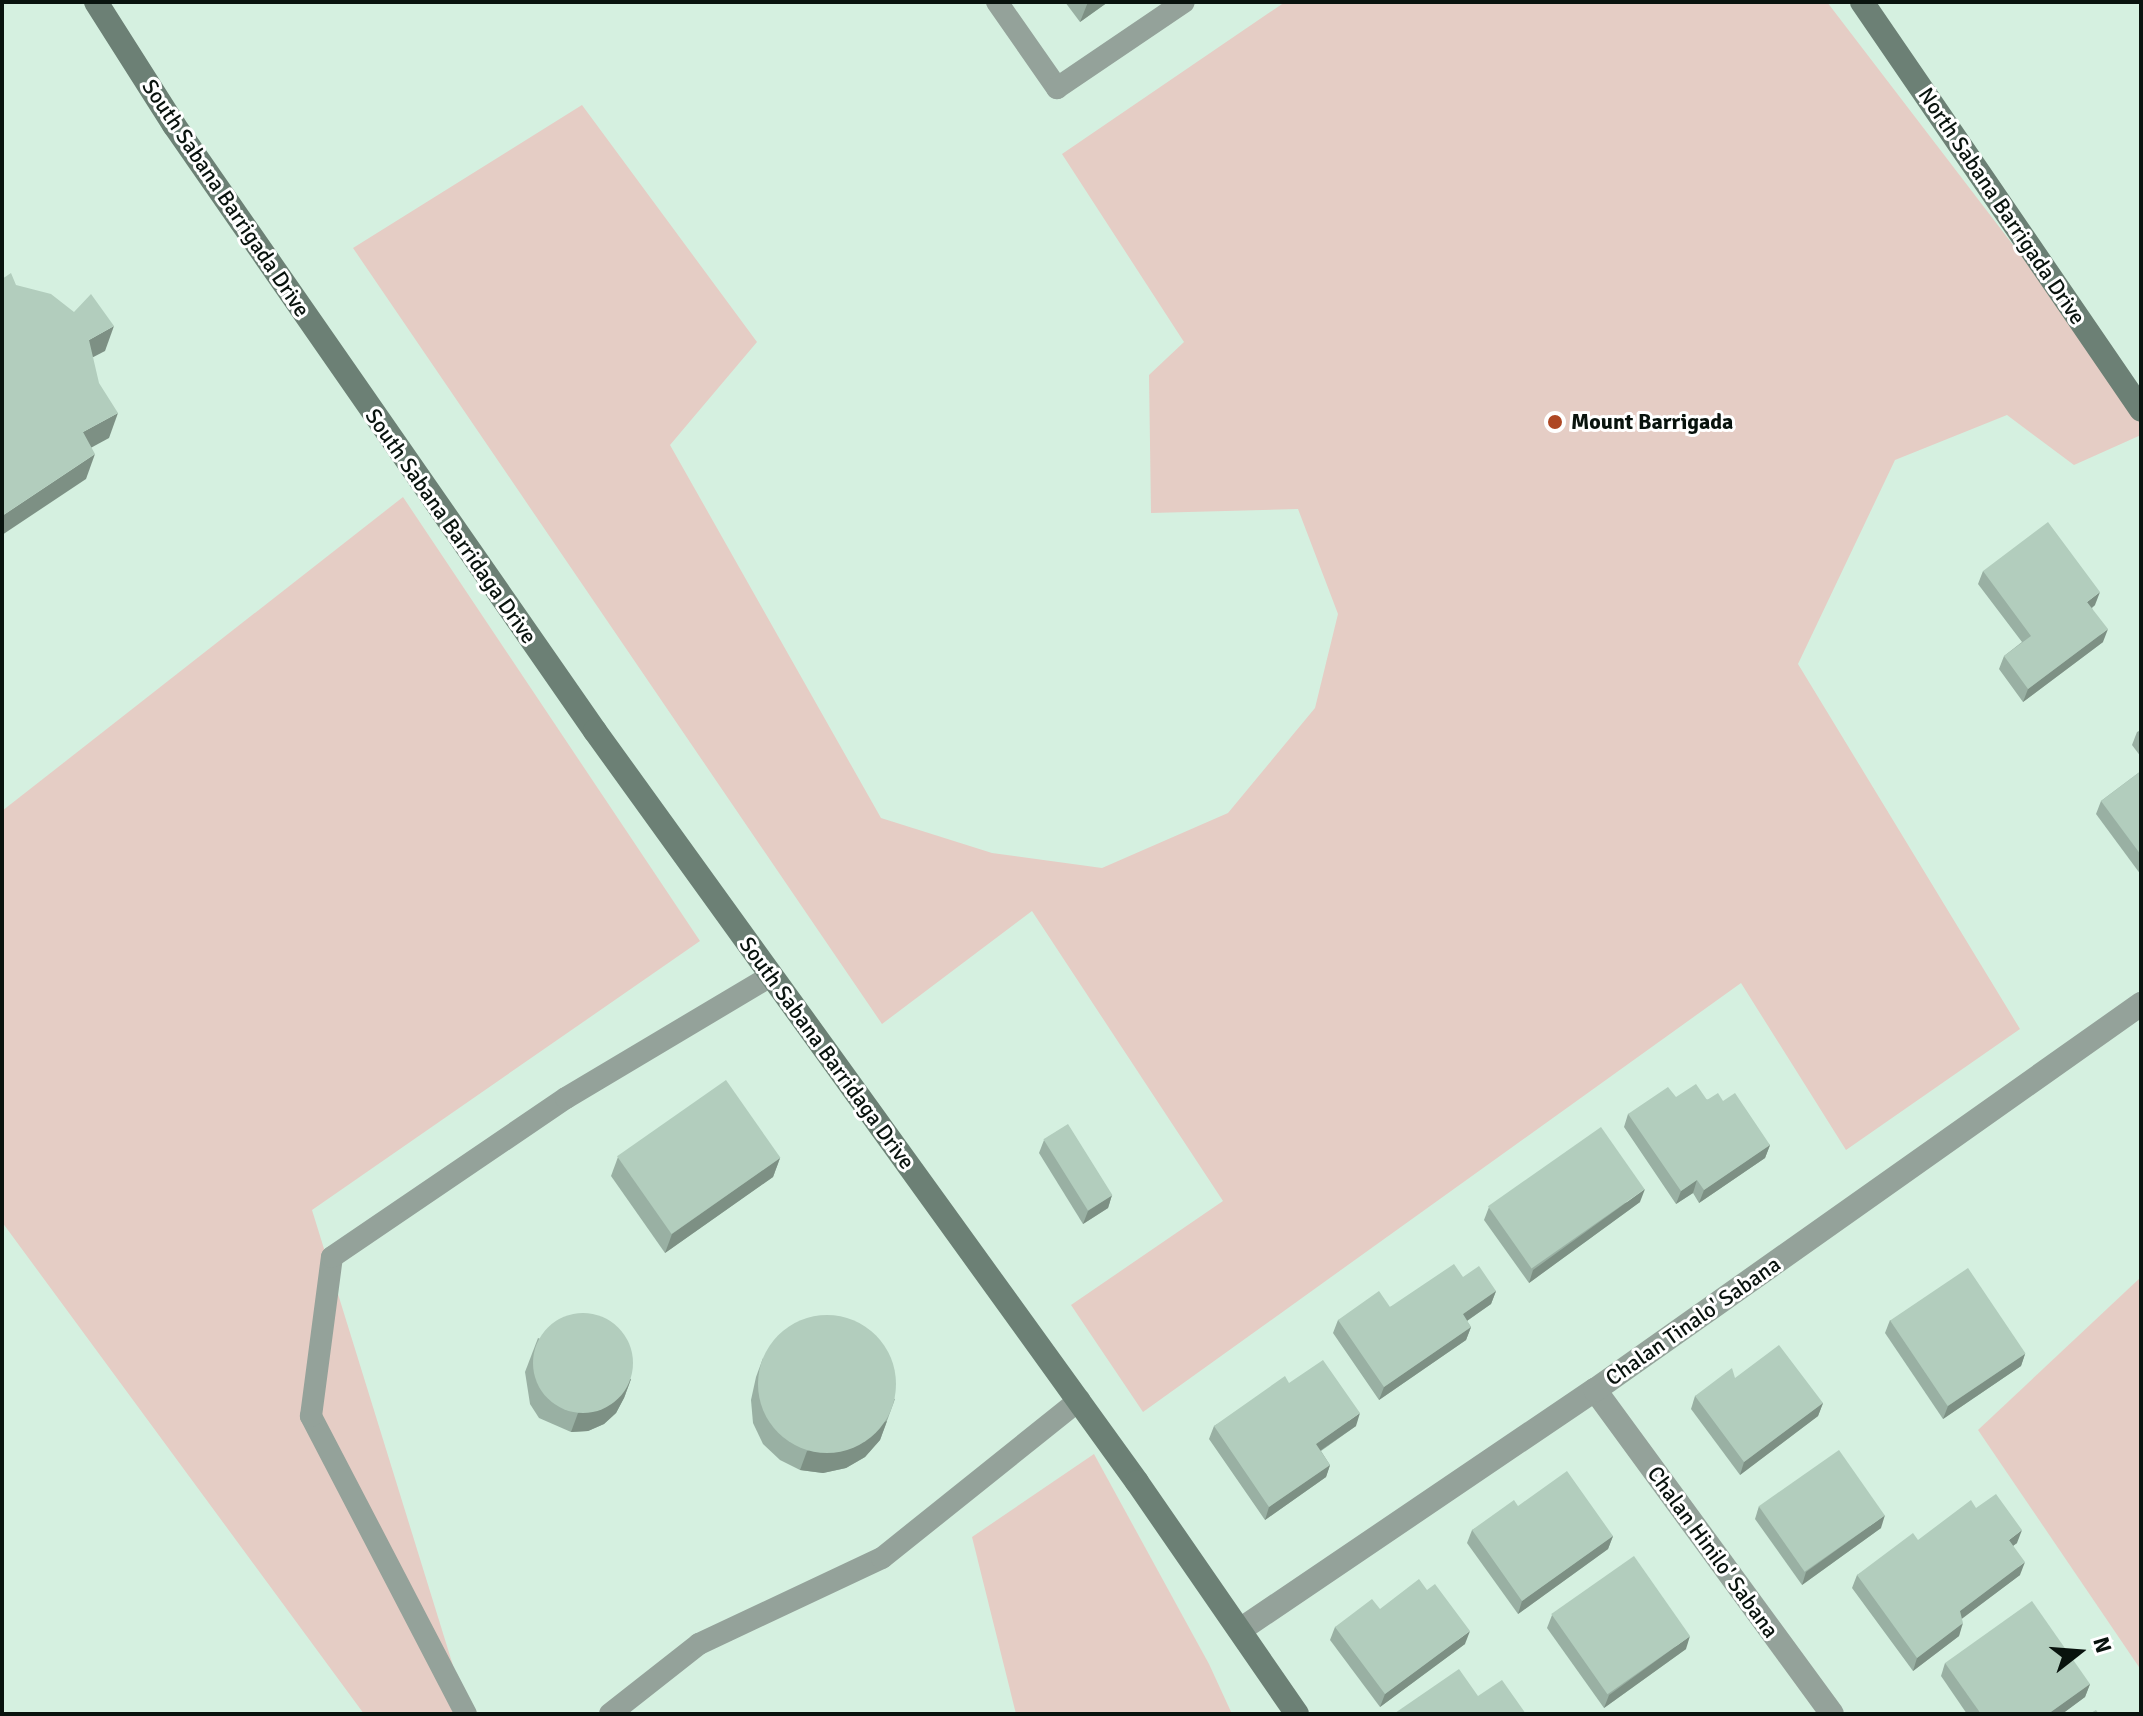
<!DOCTYPE html>
<style>
body{margin:0}
#map{position:relative;width:2143px;height:1716px;overflow:hidden;background:#d5f0e0;font-family:Signika,sans-serif}
div>[style]{position:absolute}
.green>*{inset:0;background:#e5cdc5}
.lane>*{height:22px;margin:-11px;padding:0 11px;transform-origin:11px;border-radius:11px;background:#94a29a}
.street>*{height:24px;margin:-12px;padding:0 12px;transform-origin:12px;border-radius:12px;background:#94a29a}
.secondary>*{height:24px;margin:-12px;padding:0 12px;transform-origin:12px;border-radius:12px;background:#6c8075}
.wall>*{inset:0;background:#99b0a3}
.shaded-wall>*{inset:0;background:#7d9084}
.building>*{inset:0;background:#b2cdbd;transform-origin:0 0}
.round{border-radius:50%}
.dots>*{width:22px;height:22px;translate:-50% -50%;box-sizing:border-box;border:4px solid #fff;border-radius:50%}
span{translate:-50% -50%;white-space:nowrap;text-align:center;line-height:1.15;-webkit-text-stroke:6px #fff;paint-order:stroke}
.street-label{font-size:22px;color:#09130e}
.poi-label{font-size:22px;color:#09130e;font-weight:700}
.left{translate:0 -50%;text-align:left}
.frame{position:absolute;inset:0;border:4px solid #09130e;pointer-events:none}
.north{position:absolute;left:2039px;top:1612px;width:80px;height:80px;-webkit-text-stroke:6px #fff;paint-order:stroke;rotate:73deg;font-size:22px;font-weight:700;line-height:32px;text-align:center;color:#09130e}
.north::after{content:'';display:block;margin:auto;width:28px;height:36px;background:#09130e;clip-path:polygon(50% 0,100% 100%,50% 72%,0 100%)}
</style>
<div id="map">
<div class="green">
<div style="clip-path:polygon(1285px 2px,1827px 2px,2141px 412px,2141px 435px,2074px 465px,2007px 415px,1895px 460px,1798px 664px,2020px 1029px,1846px 1150px,1741px 983px,1143px 1412px,1071px 1305px,1223px 1201px,1032px 911px,882px 1024px,353px 248px,582px 105px,757px 342px,670px 445px,881px 818px,992px 853px,1102px 868px,1228px 813px,1315px 708px,1338px 614px,1298px 509px,1151px 513px,1149px 375px,1184px 342px,1062px 154px)"></div>
<div style="clip-path:polygon(403px 497px,700px 941px,312px 1210px,468px 1714px,364px 1714px,2px 1222px,2px 811px)"></div>
<div style="clip-path:polygon(2141px 1277px,2141px 1670px,1978px 1430px)"></div>
<div style="clip-path:polygon(1094px 1454px,1209px 1664px,1232px 1714px,1016px 1714px,972px 1537px)"></div>
</div>
<div class="lane">
<div style="left:997px;top:2px;width:105px;rotate:55.1deg"></div>
<div style="left:1057px;top:88px;width:153px;rotate:-34.1deg"></div>
<div style="left:466px;top:1714px;width:336px;rotate:-117.5deg"></div>
<div style="left:311px;top:1416px;width:160px;rotate:-82.5deg"></div>
<div style="left:332px;top:1257px;width:283px;rotate:-34.2deg"></div>
<div style="left:566px;top:1098px;width:239px;rotate:-30.8deg"></div>
<div style="left:610px;top:1714px;width:113px;rotate:-38.2deg"></div>
<div style="left:699px;top:1644px;width:202px;rotate:-25.2deg"></div>
<div style="left:882px;top:1558px;width:253px;rotate:-38.7deg"></div>
</div>
<div class="street">
<div style="left:1595px;top:1390px;width:401px;rotate:53.8deg"></div>
<div style="left:1240px;top:1630px;width:429px;rotate:-34.1deg"></div>
<div style="left:1595px;top:1390px;width:669px;rotate:-35.26deg"></div>
</div>
<div class="secondary">
<div style="left:96px;top:2px;width:146px;rotate:57.6deg"></div>
<div style="left:174px;top:125px;width:738px;rotate:55.21deg"></div>
<div style="left:595px;top:731px;width:926px;rotate:54.18deg"></div>
<div style="left:1137px;top:1482px;width:282px;rotate:55.4deg"></div>
<div style="left:1862px;top:2px;width:494px;rotate:55.6deg"></div>
</div>
<div class="wall">
<div style="clip-path:polygon(1065px 2px,1108px 2px,1080px 22px)"></div>
<div style="clip-path:polygon(1983px 571px,2095px 605px,2092px 608px,2103px 642px,2023px 702px,1999px 669px,2004px 656px,2022px 642px,1978px 584px)"></div>
<div style="clip-path:polygon(2141px 730px,2141px 757px,2132px 745px,2137px 732px)"></div>
<div style="clip-path:polygon(2141px 771px,2141px 875px,2096px 814px,2101px 801px)"></div>
<div style="clip-path:polygon(1676px 1097px,1723px 1101px,1770px 1145px,1765px 1158px,1699px 1203px,1693px 1193px,1676px 1204px,1624px 1127px,1628px 1114px)"></div>
<div style="clip-path:polygon(1044px 1140px,1112px 1195px,1108px 1208px,1083px 1224px,1039px 1153px)"></div>
<div style="clip-path:polygon(618px 1157px,780px 1158px,773px 1177px,665px 1253px,611px 1176px)"></div>
<div style="clip-path:polygon(1640px 1202px,1529px 1283px,1484px 1220px,1489px 1207px)"></div>
<div style="clip-path:polygon(1463px 1277px,1496px 1291px,1491px 1304px,1467px 1321px,1471px 1327px,1466px 1340px,1379px 1400px,1333px 1333px,1338px 1320px,1390px 1307px)"></div>
<div style="clip-path:polygon(1890px 1320px,2025px 1354px,2021px 1366px,1943px 1419px,1885px 1333px)"></div>
<div style="clip-path:polygon(538px 1338px,631px 1379px,624px 1398px,616px 1413px,604px 1424px,588px 1431px,571px 1432px,539px 1418px,530px 1404px,525px 1372px)"></div>
<div style="clip-path:polygon(763px 1358px,895px 1399px,880px 1440px,865px 1457px,846px 1468px,823px 1473px,800px 1470px,780px 1460px,763px 1444px,753px 1423px,751px 1400px,756px 1377px)"></div>
<div style="clip-path:polygon(1735px 1378px,1823px 1403px,1818px 1416px,1740px 1475px,1691px 1409px,1695px 1396px)"></div>
<div style="clip-path:polygon(1289px 1383px,1356px 1426px,1321px 1451px,1330px 1465px,1326px 1477px,1265px 1520px,1209px 1439px,1214px 1426px)"></div>
<div style="clip-path:polygon(1518px 1506px,1613px 1536px,1608px 1549px,1518px 1614px,1467px 1543px,1472px 1530px)"></div>
<div style="clip-path:polygon(1759px 1506px,1881px 1528px,1802px 1585px,1755px 1519px)"></div>
<div style="clip-path:polygon(1918px 1540px,2017px 1543px,2013px 1546px,2020px 1575px,1962px 1618px,1959px 1636px,1913px 1671px,1852px 1588px,1857px 1575px)"></div>
<div style="clip-path:polygon(1380px 1609px,1465px 1644px,1380px 1707px,1330px 1640px,1335px 1627px)"></div>
<div style="clip-path:polygon(1552px 1615px,1686px 1649px,1604px 1708px,1547px 1628px)"></div>
<div style="clip-path:polygon(1945px 1663px,2090px 1684px,2085px 1697px,2062px 1714px,1967px 1714px,1941px 1676px)"></div>
</div>
<div class="shaded-wall">
<div style="clip-path:polygon(1088px 2px,1108px 2px,1080px 22px)"></div>
<div style="clip-path:polygon(114px 326px,105px 351px,80px 364px,89px 340px)"></div>
<div style="clip-path:polygon(118px 413px,109px 438px,74px 457px,83px 432px)"></div>
<div style="clip-path:polygon(95px 454px,86px 479px,2px 535px,2px 516px)"></div>
<div style="clip-path:polygon(2100px 592px,2095px 605px,2082px 615px,2087px 602px)"></div>
<div style="clip-path:polygon(2108px 629px,2103px 642px,2023px 702px,2028px 689px)"></div>
<div style="clip-path:polygon(1770px 1145px,1765px 1158px,1699px 1203px,1704px 1190px)"></div>
<div style="clip-path:polygon(780px 1158px,773px 1177px,665px 1253px,672px 1234px)"></div>
<div style="clip-path:polygon(1697px 1180px,1693px 1193px,1676px 1204px,1681px 1191px)"></div>
<div style="clip-path:polygon(1645px 1189px,1640px 1202px,1529px 1283px,1533px 1270px)"></div>
<div style="clip-path:polygon(1112px 1195px,1108px 1208px,1083px 1224px,1088px 1211px)"></div>
<div style="clip-path:polygon(1496px 1291px,1491px 1304px,1458px 1327px,1463px 1314px)"></div>
<div style="clip-path:polygon(1471px 1327px,1466px 1340px,1379px 1400px,1384px 1387px)"></div>
<div style="clip-path:polygon(2025px 1354px,2021px 1366px,1943px 1419px,1948px 1406px)"></div>
<div style="clip-path:polygon(631px 1379px,624px 1398px,616px 1413px,604px 1424px,588px 1431px,571px 1432px,578px 1413px)"></div>
<div style="clip-path:polygon(1823px 1403px,1818px 1416px,1740px 1475px,1744px 1462px)"></div>
<div style="clip-path:polygon(1360px 1413px,1356px 1426px,1311px 1457px,1316px 1444px)"></div>
<div style="clip-path:polygon(887px 1421px,880px 1440px,865px 1457px,846px 1468px,823px 1473px,800px 1470px,807px 1451px)"></div>
<div style="clip-path:polygon(1330px 1465px,1326px 1477px,1265px 1520px,1269px 1507px)"></div>
<div style="clip-path:polygon(1885px 1515px,1881px 1528px,1802px 1585px,1806px 1572px)"></div>
<div style="clip-path:polygon(2022px 1530px,2017px 1543px,2004px 1552px,2009px 1540px)"></div>
<div style="clip-path:polygon(1613px 1536px,1608px 1549px,1518px 1614px,1522px 1601px)"></div>
<div style="clip-path:polygon(2025px 1562px,2020px 1575px,1955px 1624px,1960px 1611px)"></div>
<div style="clip-path:polygon(1963px 1623px,1959px 1636px,1913px 1671px,1917px 1658px)"></div>
<div style="clip-path:polygon(1470px 1631px,1465px 1644px,1380px 1707px,1385px 1694px)"></div>
<div style="clip-path:polygon(1690px 1636px,1686px 1649px,1604px 1708px,1609px 1695px)"></div>
<div style="clip-path:polygon(2090px 1684px,2085px 1697px,2062px 1714px,2048px 1714px)"></div>
</div>
<div class="building">
<div style="clip-path:polygon(11px 273px,16px 285px,51px 294px,74px 312px,91px 294px,114px 326px,89px 340px,99px 383px,118px 413px,83px 432px,95px 454px,2px 516px,2px 279px)"></div>
<div style="clip-path:polygon(2048px 522px,2100px 592px,2087px 602px,2108px 629px,2028px 689px,2004px 656px,2031px 636px,1983px 571px)"></div>
<div style="clip-path:polygon(2141px 771px,2141px 855px,2101px 801px)"></div>
<div style="left:726px;top:1080px;width:95px;height:133px;rotate:55deg"></div>
<div style="clip-path:polygon(1696px 1084px,1707px 1100px,1718px 1093px,1723px 1101px,1735px 1093px,1770px 1145px,1704px 1190px,1697px 1180px,1681px 1191px,1628px 1114px,1668px 1087px,1676px 1097px)"></div>
<div style="left:1068px;top:1124px;width:84px;height:29px;rotate:58deg"></div>
<div style="left:1601px;top:1127px;width:76px;height:138px;rotate:55deg"></div>
<div style="clip-path:polygon(1454px 1264px,1463px 1277px,1479px 1266px,1496px 1291px,1463px 1314px,1471px 1327px,1384px 1387px,1338px 1320px,1379px 1291px,1390px 1307px)"></div>
<div style="left:1968px;top:1268px;width:103px;height:94px;rotate:56deg"></div>
<div class="round" style="left:533px;top:1313px;width:100px;height:100px"></div>
<div class="round" style="left:758px;top:1315px;width:138px;height:138px"></div>
<div style="clip-path:polygon(1779px 1345px,1823px 1403px,1744px 1462px,1695px 1396px,1732px 1368px,1735px 1378px)"></div>
<div style="clip-path:polygon(1323px 1360px,1360px 1413px,1316px 1444px,1330px 1465px,1269px 1507px,1214px 1426px,1285px 1376px,1289px 1383px)"></div>
<div style="left:1839px;top:1450px;width:80px;height:98px;rotate:55deg"></div>
<div style="clip-path:polygon(1567px 1471px,1613px 1536px,1522px 1601px,1472px 1530px,1514px 1500px,1518px 1506px)"></div>
<div style="clip-path:polygon(1996px 1494px,2022px 1530px,2009px 1540px,2025px 1562px,1960px 1611px,1963px 1623px,1917px 1658px,1857px 1575px,1913px 1533px,1918px 1540px,1971px 1500px,1976px 1508px)"></div>
<div style="left:1634px;top:1556px;width:98px;height:101px;rotate:55deg"></div>
<div style="clip-path:polygon(1419px 1579px,1427px 1590px,1435px 1584px,1470px 1631px,1385px 1694px,1335px 1627px,1372px 1599px,1380px 1609px)"></div>
<div style="clip-path:polygon(2032px 1601px,2090px 1684px,2048px 1714px,1981px 1714px,1945px 1663px)"></div>
<div style="clip-path:polygon(1459px 1669px,1478px 1696px,1502px 1680px,1526px 1714px,1395px 1714px,1395px 1713px)"></div>
<div style="clip-path:polygon(2096px 1710px,2099px 1714px,2089px 1714px)"></div>
</div>
<div class="dots">
<div style="left:1555px;top:422px;background:#ae4724"></div>
</div>
<div class="street-label">
<span style="left:226px;top:198px;rotate:56deg">South Sabana Barrigada Drive</span>
<span style="left:2002px;top:206px;rotate:56deg">North Sabana Barrigada Drive</span>
<span style="left:451px;top:526px;rotate:55deg">South Sabana Barridaga Drive</span>
<span style="left:827px;top:1053px;rotate:54deg">South Sabana Barridaga Drive</span>
<span style="left:1693px;top:1321px;rotate:-35deg">Chalan Tinalo' Sabana</span>
<span style="left:1713px;top:1552px;rotate:54deg">Chalan Hinilo' Sabana</span>
</div>
<div class="poi-label">
<span class="left" style="left:1571px;top:422px">Mount Barrigada</span>
</div>
<div class="frame"></div>
<div class="north">N</div>
</div>
